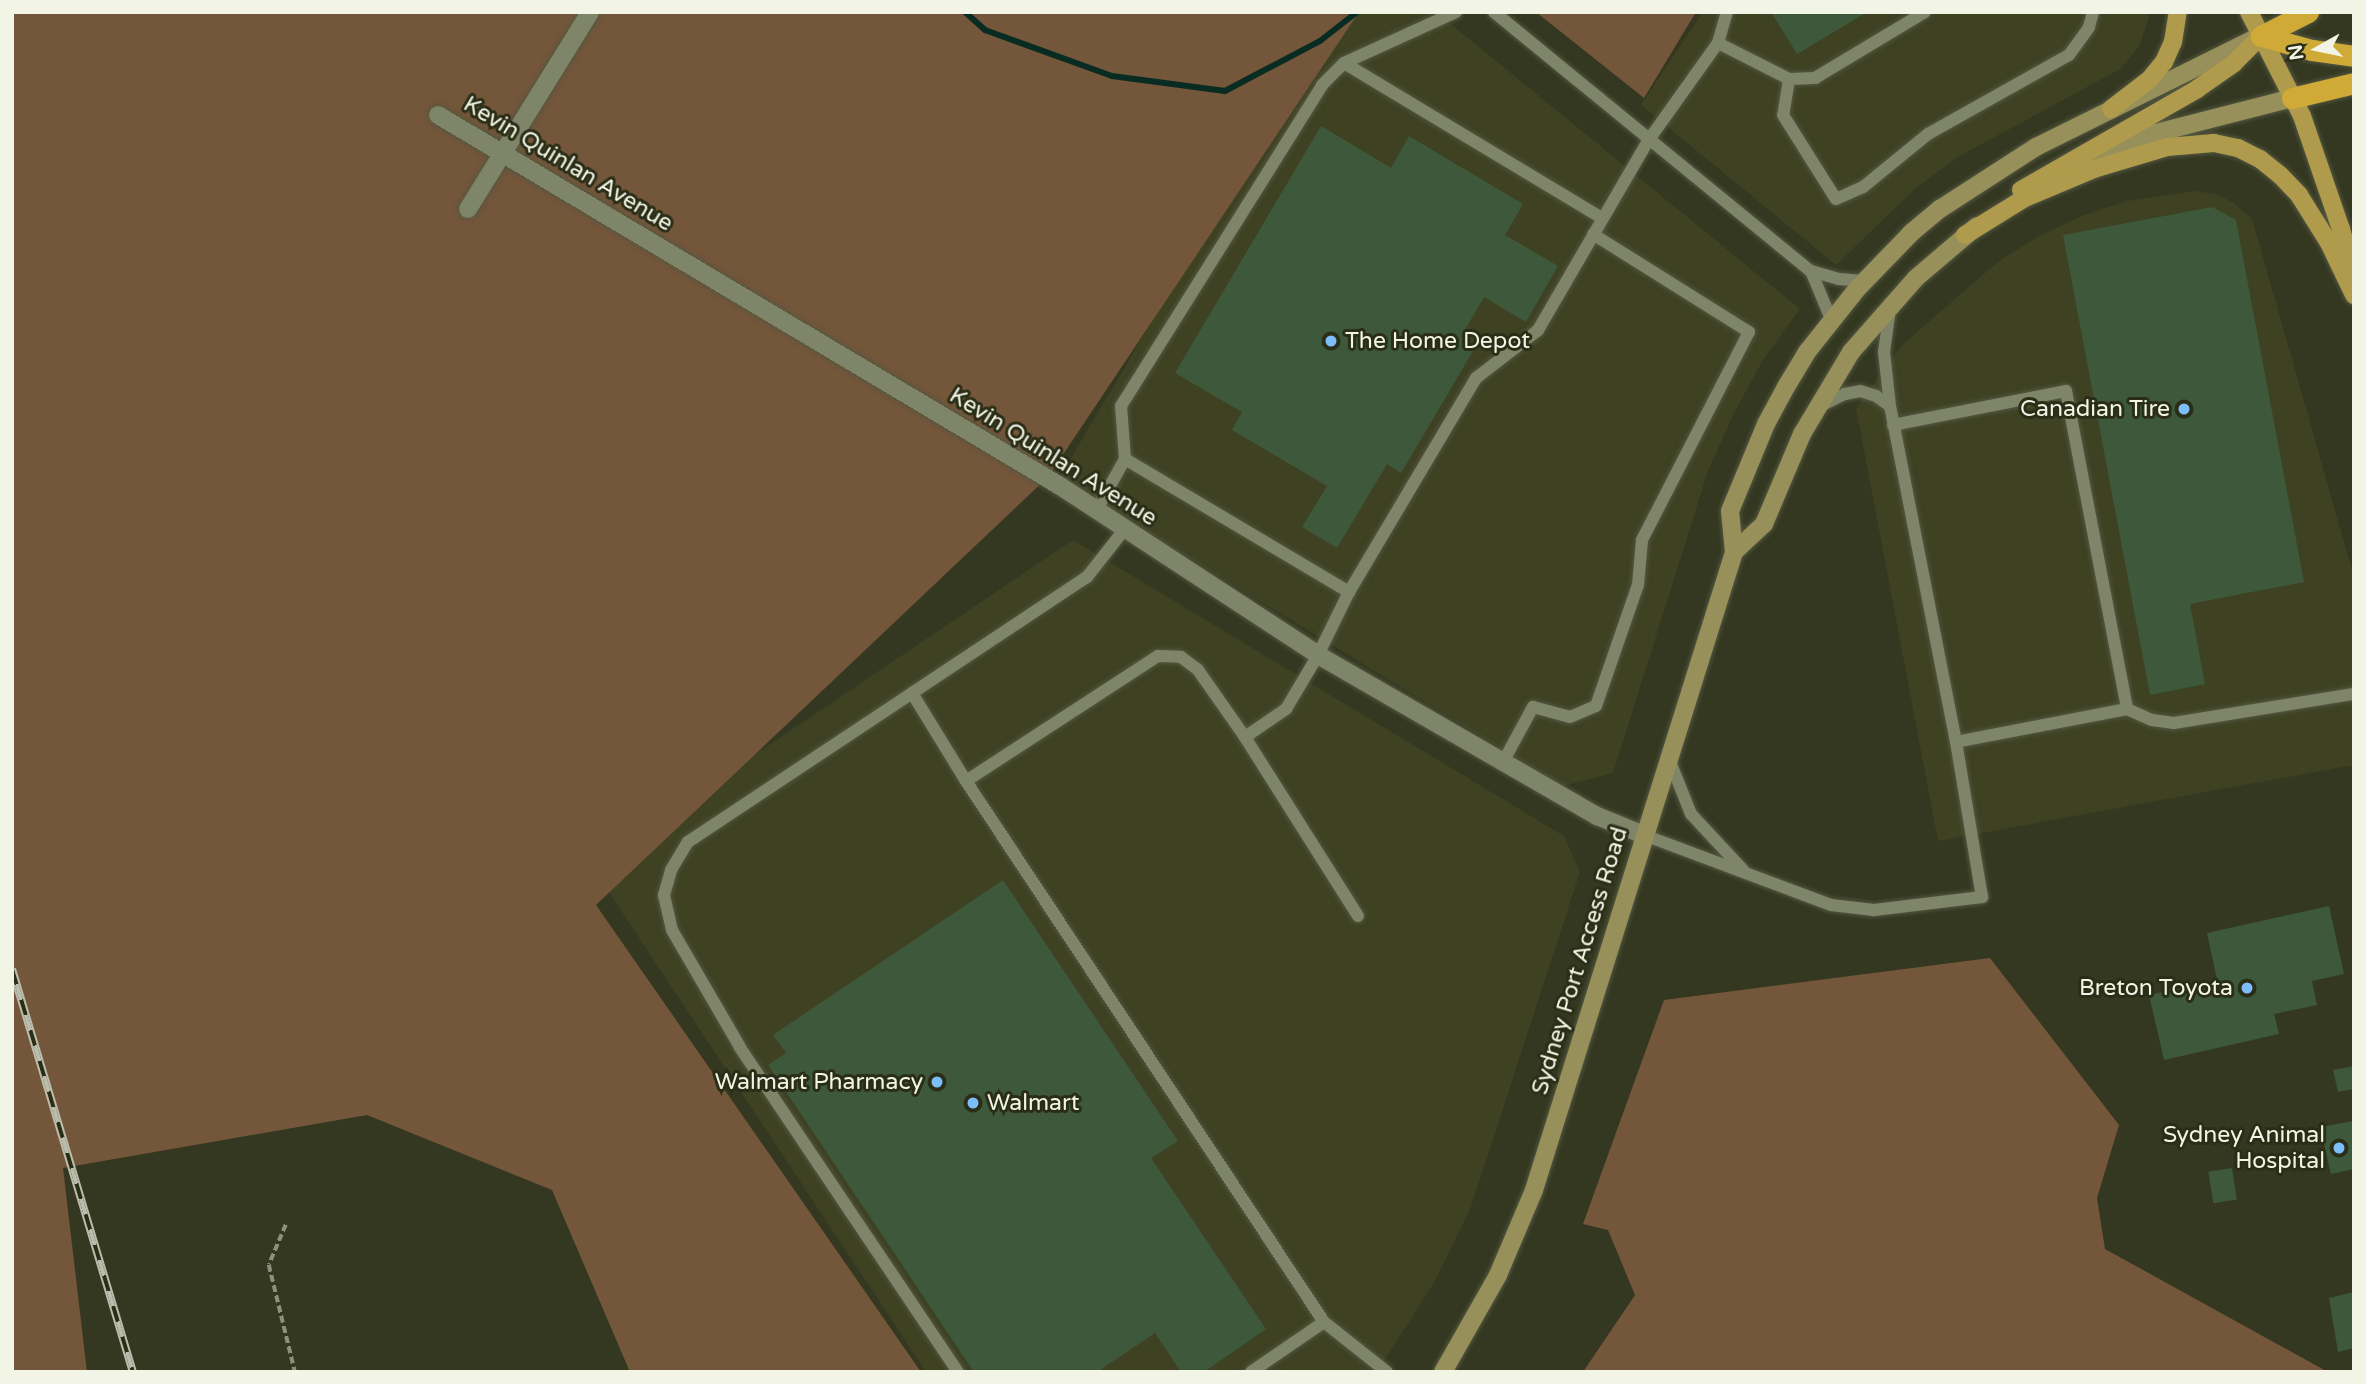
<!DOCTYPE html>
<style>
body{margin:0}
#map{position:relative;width:2366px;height:1384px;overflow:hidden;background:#343820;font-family:"Varela Round",sans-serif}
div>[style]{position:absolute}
.built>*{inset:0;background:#3e4223}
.forest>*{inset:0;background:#74563a}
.stream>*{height:6px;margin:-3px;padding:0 3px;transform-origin:3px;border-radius:3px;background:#082c21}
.building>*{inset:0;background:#3d583a;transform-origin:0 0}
.path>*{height:3.5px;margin-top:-1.75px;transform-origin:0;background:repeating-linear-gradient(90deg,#8c907c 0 7px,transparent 0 10.5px)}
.roads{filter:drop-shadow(0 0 2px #545741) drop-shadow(0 0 2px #545741)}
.service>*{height:12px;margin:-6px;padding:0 6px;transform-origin:6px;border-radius:6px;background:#7f8569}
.minor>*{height:18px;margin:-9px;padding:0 9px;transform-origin:9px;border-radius:9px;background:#7f8569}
.secondary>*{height:18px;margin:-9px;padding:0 9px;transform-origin:9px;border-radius:9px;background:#97905a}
.primary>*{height:18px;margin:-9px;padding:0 9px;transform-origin:9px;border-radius:9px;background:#af9b4b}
.motorway>*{height:21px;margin:-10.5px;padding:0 10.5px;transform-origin:10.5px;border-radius:10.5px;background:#cfaa37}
.rail>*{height:8px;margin-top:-4px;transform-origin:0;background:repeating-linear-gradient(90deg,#2a2e16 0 16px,#babdac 0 32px);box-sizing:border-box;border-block:2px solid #babdac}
.dots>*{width:19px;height:19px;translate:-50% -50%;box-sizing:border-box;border:4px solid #2a2e16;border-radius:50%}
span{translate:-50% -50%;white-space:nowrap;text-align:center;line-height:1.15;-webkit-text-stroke:6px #2a2e16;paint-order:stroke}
.street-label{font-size:23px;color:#f2f5e6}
.poi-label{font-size:23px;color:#f2f5e6}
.left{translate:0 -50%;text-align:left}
.right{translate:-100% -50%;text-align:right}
.frame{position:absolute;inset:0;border:14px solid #f2f5e6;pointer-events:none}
.north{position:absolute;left:2282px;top:14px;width:70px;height:70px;-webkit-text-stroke:5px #2a2e16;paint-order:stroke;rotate:261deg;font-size:19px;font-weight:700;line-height:28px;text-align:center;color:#f2f5e6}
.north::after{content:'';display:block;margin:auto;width:24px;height:32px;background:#f2f5e6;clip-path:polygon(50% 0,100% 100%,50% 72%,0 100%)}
</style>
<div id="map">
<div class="built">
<div style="clip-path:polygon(1336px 12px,1436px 12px,1800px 309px,1763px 360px,1733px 415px,1708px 471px,1613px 773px,1563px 786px,1059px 478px)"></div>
<div style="clip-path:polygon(1703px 12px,2149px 12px,2149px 16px,2140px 45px,2120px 69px,1960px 156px,1917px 187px,1836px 265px,1641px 105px)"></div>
<div style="clip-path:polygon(2194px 191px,2216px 194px,2234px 203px,2252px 219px,2354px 577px,2354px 765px,1938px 841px,1856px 408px,1902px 345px,1999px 261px,2037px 237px,2082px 216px,2127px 201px)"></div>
<div style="clip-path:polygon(1073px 540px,1564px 836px,1580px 872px,1471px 1207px,1435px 1281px,1377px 1372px,926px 1372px,591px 865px)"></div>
</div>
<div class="forest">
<div style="clip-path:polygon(12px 12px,1359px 12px,1048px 477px,596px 905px,921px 1372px,630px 1372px,552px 1190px,367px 1115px,63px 1168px,87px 1372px,12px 1372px)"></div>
<div style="clip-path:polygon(1536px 12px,1696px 12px,1644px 98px)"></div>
<div style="clip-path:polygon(1990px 958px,2119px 1125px,2097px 1198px,2105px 1249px,2328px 1372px,1583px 1372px,1635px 1295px,1608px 1230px,1583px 1224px,1664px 1000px)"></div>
</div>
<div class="stream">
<div style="left:965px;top:12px;width:27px;rotate:42deg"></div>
<div style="left:985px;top:30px;width:135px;rotate:19.9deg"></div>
<div style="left:1112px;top:76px;width:114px;rotate:7.6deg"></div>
<div style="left:1225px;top:91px;width:107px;rotate:-27.8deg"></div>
<div style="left:1320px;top:41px;width:47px;rotate:-38.1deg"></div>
</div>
<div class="building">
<div style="clip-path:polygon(1771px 12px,1867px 12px,1797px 54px)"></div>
<div style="clip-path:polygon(1321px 126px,1391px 168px,1409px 136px,1523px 204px,1505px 235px,1558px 266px,1526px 322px,1484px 297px,1461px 337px,1476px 346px,1401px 473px,1387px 464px,1337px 548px,1302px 527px,1327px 486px,1232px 430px,1242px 412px,1175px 373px)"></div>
<div style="clip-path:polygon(2212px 207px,2236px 220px,2304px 582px,2190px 604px,2205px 684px,2150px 695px,2063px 235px)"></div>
<div style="clip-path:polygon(1003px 880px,1178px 1141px,1151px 1158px,1266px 1329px,1204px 1372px,1181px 1372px,1155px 1333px,1097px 1372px,974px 1372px,768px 1065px,786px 1053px,773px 1035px)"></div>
<div style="clip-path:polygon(2329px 906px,2344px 974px,2312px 981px,2317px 1005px,2274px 1014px,2279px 1034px,2164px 1060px,2149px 995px,2217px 980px,2207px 933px)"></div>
<div style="clip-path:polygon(2354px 1066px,2354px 1089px,2338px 1092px,2333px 1070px)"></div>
<div style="clip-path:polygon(2354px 1121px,2354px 1169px,2331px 1174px,2320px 1127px)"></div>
<div style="left:2232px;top:1168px;width:32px;height:24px;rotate:81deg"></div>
<div style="clip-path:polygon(2354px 1292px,2354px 1348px,2338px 1352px,2329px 1298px)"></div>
</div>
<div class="path">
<div style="left:286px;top:1225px;width:43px;rotate:113deg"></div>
<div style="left:269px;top:1265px;width:110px;rotate:76.3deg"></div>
</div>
<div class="roads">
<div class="service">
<div style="left:1494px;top:12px;width:409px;rotate:39.3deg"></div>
<div style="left:1811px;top:271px;width:29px;rotate:16deg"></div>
<div style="left:1839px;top:279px;width:24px;rotate:5deg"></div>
<div style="left:1718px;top:43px;width:80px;rotate:26.9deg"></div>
<div style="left:1789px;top:79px;width:36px;rotate:99deg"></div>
<div style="left:1783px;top:115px;width:99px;rotate:57.8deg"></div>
<div style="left:1836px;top:199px;width:30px;rotate:-24deg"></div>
<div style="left:1863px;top:187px;width:84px;rotate:-39.2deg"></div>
<div style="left:1928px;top:134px;width:162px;rotate:-29.3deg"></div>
<div style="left:2069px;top:55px;width:34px;rotate:-54deg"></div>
<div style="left:2089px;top:27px;width:16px;rotate:-75deg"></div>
<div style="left:1344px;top:63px;width:301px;rotate:31deg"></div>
<div style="left:1789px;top:79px;width:26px;rotate:-2deg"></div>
<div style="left:1815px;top:78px;width:128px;rotate:-31deg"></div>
<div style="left:1811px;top:271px;width:52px;rotate:67.4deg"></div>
<div style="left:1820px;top:406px;width:28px;rotate:-26deg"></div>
<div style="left:1845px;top:394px;width:15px;rotate:-11deg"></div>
<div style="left:1860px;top:391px;width:17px;rotate:17deg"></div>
<div style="left:1876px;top:396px;width:17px;rotate:36deg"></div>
<div style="left:1893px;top:425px;width:176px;rotate:-11.1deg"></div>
<div style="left:2066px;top:391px;width:324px;rotate:79.1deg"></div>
<div style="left:2127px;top:709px;width:174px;rotate:169.1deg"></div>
<div style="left:1125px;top:459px;width:261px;rotate:30.7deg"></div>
<div style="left:1096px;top:511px;width:60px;rotate:-60.9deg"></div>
<div style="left:1125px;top:459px;width:53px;rotate:-94.3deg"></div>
<div style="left:1121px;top:406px;width:379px;rotate:-57.9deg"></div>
<div style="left:1322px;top:85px;width:31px;rotate:-45deg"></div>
<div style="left:1344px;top:63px;width:123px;rotate:-24.5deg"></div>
<div style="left:912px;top:693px;width:103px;rotate:58.5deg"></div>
<div style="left:966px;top:781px;width:649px;rotate:56.51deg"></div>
<div style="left:1324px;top:1322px;width:80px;rotate:38.4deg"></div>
<div style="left:2127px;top:709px;width:27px;rotate:24deg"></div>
<div style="left:2152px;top:720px;width:22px;rotate:8deg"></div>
<div style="left:2174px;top:723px;width:182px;rotate:-9.2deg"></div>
<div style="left:1669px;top:759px;width:59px;rotate:68.2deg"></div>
<div style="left:1691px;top:814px;width:76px;rotate:47.1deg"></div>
<div style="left:1503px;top:762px;width:63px;rotate:-61.4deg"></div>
<div style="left:1533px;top:707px;width:38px;rotate:15deg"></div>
<div style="left:1570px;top:717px;width:28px;rotate:-23deg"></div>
<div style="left:1596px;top:706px;width:128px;rotate:-70.9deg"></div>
<div style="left:1638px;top:585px;width:45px;rotate:-84.9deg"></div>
<div style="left:1642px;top:540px;width:234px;rotate:-62.8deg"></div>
<div style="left:1749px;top:332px;width:184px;rotate:-147.9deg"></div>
<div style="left:966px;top:781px;width:229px;rotate:-33.1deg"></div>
<div style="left:1158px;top:656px;width:23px;rotate:2deg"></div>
<div style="left:1181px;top:657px;width:21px;rotate:37deg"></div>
<div style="left:1198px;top:670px;width:82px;rotate:55deg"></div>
<div style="left:1644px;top:835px;width:200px;rotate:20.5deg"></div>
<div style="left:1831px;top:905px;width:43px;rotate:6.6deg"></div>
<div style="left:1874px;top:910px;width:109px;rotate:-6.9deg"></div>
<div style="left:1982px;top:897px;width:157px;rotate:-99.5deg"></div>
<div style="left:1956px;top:742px;width:342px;rotate:-101.1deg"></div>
<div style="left:1890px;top:406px;width:54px;rotate:-96.3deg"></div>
<div style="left:1884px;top:352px;width:43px;rotate:-82.1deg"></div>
<div style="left:1358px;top:916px;width:212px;rotate:-122.3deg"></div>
<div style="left:1245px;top:737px;width:50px;rotate:-34.3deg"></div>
<div style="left:1286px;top:709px;width:63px;rotate:-59.3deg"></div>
<div style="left:1318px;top:655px;width:70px;rotate:-63.8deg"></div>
<div style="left:1349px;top:592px;width:249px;rotate:-59.3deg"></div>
<div style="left:1476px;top:378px;width:78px;rotate:-37.7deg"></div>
<div style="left:1538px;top:330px;width:219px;rotate:-59.8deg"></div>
<div style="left:1648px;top:141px;width:120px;rotate:-54.5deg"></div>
<div style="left:1718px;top:43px;width:32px;rotate:-74deg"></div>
<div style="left:958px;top:1372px;width:391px;rotate:-123.9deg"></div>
<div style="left:740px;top:1047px;width:135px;rotate:-120.2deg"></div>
<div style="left:672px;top:930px;width:36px;rotate:-103deg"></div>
<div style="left:664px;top:895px;width:26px;rotate:-74deg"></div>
<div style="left:671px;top:870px;width:33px;rotate:-59deg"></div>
<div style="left:688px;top:842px;width:479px;rotate:-33.6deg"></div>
<div style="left:1087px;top:577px;width:60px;rotate:-51.8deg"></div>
<div style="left:1251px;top:1372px;width:88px;rotate:-34.4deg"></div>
</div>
<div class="minor">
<div style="left:438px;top:115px;width:724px;rotate:30.81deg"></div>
<div style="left:1060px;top:486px;width:308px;rotate:33.2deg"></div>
<div style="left:1318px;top:655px;width:322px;rotate:30deg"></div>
<div style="left:1597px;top:816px;width:51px;rotate:22deg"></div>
<div style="left:468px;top:209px;width:232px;rotate:-58.2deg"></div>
</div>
<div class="secondary">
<div style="left:2078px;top:164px;width:84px;rotate:-21.7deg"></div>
<div style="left:2156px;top:133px;width:140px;rotate:-14.4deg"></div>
<div style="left:1734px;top:552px;width:41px;rotate:-43deg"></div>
<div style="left:1764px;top:524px;width:98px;rotate:-67.1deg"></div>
<div style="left:1802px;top:434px;width:96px;rotate:-59.1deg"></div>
<div style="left:1851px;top:352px;width:98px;rotate:-48.7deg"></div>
<div style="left:1916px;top:278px;width:80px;rotate:-40.4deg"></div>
<div style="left:1443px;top:1372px;width:112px;rotate:-60.4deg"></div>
<div style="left:1498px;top:1275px;width:92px;rotate:-67deg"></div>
<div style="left:1534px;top:1190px;width:669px;rotate:-72.59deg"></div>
<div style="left:1734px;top:552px;width:41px;rotate:-95.6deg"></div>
<div style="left:1730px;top:511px;width:94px;rotate:-67.5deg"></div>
<div style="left:1766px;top:424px;width:42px;rotate:-61.6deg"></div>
<div style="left:1786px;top:387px;width:41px;rotate:-59deg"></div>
<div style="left:1807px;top:352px;width:80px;rotate:-51.6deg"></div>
<div style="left:1857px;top:289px;width:78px;rotate:-46deg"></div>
<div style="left:1911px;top:233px;width:38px;rotate:-40deg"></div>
<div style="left:1940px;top:209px;width:114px;rotate:-32.9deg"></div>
<div style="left:2036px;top:147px;width:248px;rotate:-26.4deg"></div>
</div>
<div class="primary">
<div style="left:2249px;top:12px;width:117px;rotate:63deg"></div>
<div style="left:2302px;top:116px;width:120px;rotate:71deg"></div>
<div style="left:2341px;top:229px;width:49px;rotate:74.5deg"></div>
<div style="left:2111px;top:109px;width:49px;rotate:-37.6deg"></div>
<div style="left:2150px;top:79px;width:22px;rotate:-51deg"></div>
<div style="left:2164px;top:62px;width:22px;rotate:-66deg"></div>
<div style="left:2173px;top:42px;width:30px;rotate:-81deg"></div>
<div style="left:2021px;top:190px;width:203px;rotate:-29.8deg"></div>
<div style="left:2197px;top:89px;width:44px;rotate:-34.8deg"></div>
<div style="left:2233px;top:64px;width:40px;rotate:-45deg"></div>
<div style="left:1965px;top:235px;width:70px;rotate:-31.7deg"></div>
<div style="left:2025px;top:198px;width:75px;rotate:-22.8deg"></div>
<div style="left:2094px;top:169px;width:76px;rotate:-16.8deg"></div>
<div style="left:2167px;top:147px;width:47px;rotate:-4.9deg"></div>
<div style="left:2214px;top:143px;width:25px;rotate:12deg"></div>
<div style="left:2238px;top:148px;width:25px;rotate:27deg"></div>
<div style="left:2260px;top:159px;width:26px;rotate:39deg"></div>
<div style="left:2280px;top:175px;width:28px;rotate:46deg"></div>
<div style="left:2299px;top:195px;width:57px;rotate:58deg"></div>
<div style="left:2329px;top:243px;width:58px;rotate:64.3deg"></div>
</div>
<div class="motorway">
<div style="left:2261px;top:36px;width:53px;rotate:15.4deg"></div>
<div style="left:2312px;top:50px;width:42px;rotate:8.1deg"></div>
<div style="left:2261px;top:36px;width:53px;rotate:-27.1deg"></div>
<div style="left:2292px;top:98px;width:64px;rotate:-13.6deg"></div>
</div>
</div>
<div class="rail">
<div style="left:12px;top:969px;width:421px;rotate:73.3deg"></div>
</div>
<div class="dots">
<div style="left:1331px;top:341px;background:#7cbef9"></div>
<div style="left:2184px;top:409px;background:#7cbef9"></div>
<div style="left:2247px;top:988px;background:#7cbef9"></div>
<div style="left:937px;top:1082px;background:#7cbef9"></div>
<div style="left:973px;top:1103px;background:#7cbef9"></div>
<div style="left:2339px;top:1148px;background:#7cbef9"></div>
</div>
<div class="street-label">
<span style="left:568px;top:164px;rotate:31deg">Kevin Quinlan Avenue</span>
<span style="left:1053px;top:457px;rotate:32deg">Kevin Quinlan Avenue</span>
<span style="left:1580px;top:961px;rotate:-73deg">Sydney Port Access Road</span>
</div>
<div class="poi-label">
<span class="left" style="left:1345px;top:341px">The Home Depot</span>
<span class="right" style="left:2170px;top:409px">Canadian Tire</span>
<span class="right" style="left:2233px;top:988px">Breton Toyota</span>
<span class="right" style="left:923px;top:1082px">Walmart Pharmacy</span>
<span class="left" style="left:987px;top:1103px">Walmart</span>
<span class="right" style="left:2325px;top:1148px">Sydney Animal<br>Hospital</span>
</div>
<div class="frame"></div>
<div class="north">N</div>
</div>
